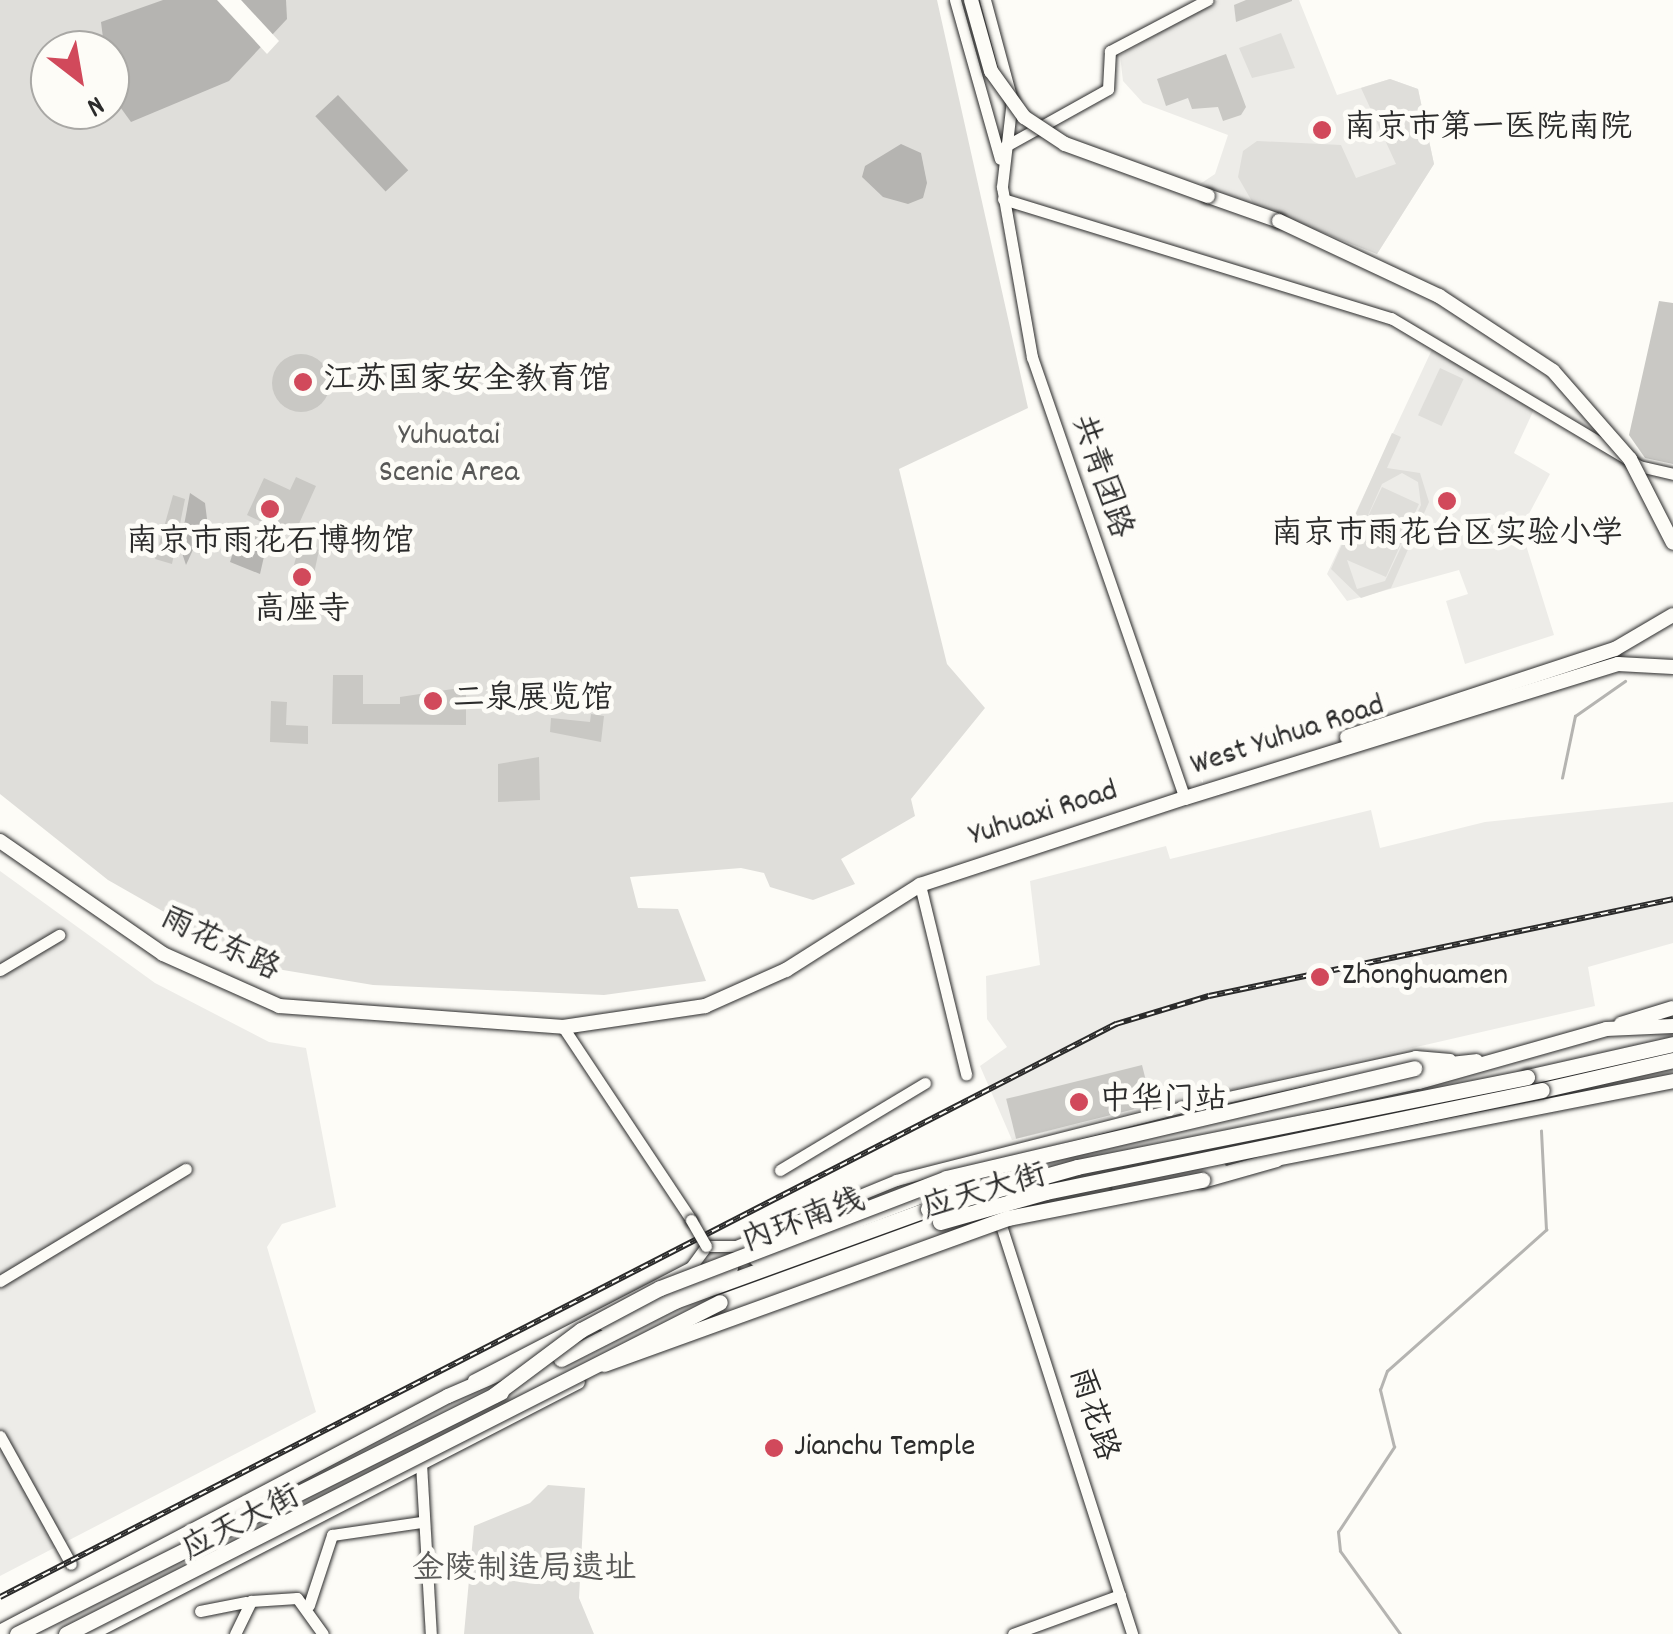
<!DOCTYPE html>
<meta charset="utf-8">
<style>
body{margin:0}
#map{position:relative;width:1673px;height:1634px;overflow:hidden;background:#fdfcf7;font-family:Dekko,"LXGW WenKai TC",sans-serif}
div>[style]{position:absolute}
.built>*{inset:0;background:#edece8}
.green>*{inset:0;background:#dfdeda;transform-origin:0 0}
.water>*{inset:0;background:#b5b4b1;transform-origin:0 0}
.pier>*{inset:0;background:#fdfcf7}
.stream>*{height:2.5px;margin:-1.25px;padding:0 1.25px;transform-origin:1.25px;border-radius:1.25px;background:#b5b4b1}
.building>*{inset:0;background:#c9c8c4;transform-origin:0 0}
.round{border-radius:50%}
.roads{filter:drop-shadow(0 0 2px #2b2b2b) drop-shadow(0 0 2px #2b2b2b)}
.minor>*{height:11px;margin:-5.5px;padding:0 5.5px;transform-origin:5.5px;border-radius:5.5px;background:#fdfcf7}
.major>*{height:14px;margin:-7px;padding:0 7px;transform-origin:7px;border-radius:7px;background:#fdfcf7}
.highway>*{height:15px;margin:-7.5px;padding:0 7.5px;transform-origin:7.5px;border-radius:7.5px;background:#fdfcf7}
.rail>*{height:6px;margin-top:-3px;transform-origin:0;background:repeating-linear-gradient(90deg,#fdfcf7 0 8px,#2b2b2b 0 16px);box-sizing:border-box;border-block:2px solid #2b2b2b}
.bridges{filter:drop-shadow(0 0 2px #2b2b2b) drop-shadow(0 0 2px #2b2b2b)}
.minor-bridge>*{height:11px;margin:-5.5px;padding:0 5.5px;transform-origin:5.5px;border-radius:5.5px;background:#fdfcf7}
.major-bridge>*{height:14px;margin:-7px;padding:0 7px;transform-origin:7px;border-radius:7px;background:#fdfcf7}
.highway-bridge>*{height:15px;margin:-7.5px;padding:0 7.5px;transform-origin:7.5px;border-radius:7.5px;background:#fdfcf7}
.dots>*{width:28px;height:28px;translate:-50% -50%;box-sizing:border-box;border:5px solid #fdfcf7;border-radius:50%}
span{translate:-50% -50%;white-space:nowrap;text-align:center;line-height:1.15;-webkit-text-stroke:10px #fdfcf7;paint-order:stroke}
.poi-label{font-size:32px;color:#2b2b2b}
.left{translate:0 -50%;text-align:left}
.park-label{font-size:32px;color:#585857}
.street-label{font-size:32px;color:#2b2b2b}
.north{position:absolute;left:30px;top:30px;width:100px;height:100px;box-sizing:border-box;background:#fdfcf7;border:2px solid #a9a8a5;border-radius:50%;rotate:149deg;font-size:28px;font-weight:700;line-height:40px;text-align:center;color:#2b2b2b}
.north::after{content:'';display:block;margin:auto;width:35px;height:45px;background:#d1495b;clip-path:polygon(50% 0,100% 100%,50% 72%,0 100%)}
</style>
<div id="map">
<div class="built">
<div style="clip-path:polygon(1218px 0,1299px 0,1337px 95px,1390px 79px,1418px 89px,1434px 164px,1377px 254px,1200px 184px,1215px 174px,1228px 135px,1143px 103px,1123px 81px,1120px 55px)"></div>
<div style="clip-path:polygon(1436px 341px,1536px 405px,1514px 453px,1550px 474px,1521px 529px,1554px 635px,1465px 664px,1446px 601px,1468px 594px,1459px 570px,1347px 601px,1327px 574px)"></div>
<div style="clip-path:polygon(1673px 802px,1673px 943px,1588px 967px,1595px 1006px,1012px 1140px,980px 1066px,1007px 1047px,987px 1019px,986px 976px,1040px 965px,1030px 881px,1166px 846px,1170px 859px,1371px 810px,1380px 848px,1485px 822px)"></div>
<div style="clip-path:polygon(0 871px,155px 983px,269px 1042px,306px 1048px,336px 1207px,282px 1224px,267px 1247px,316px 1412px,0 1576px)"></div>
</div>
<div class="green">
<div style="clip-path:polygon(evenodd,0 0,937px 0,1028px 408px,899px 469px,947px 664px,985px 708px,911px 799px,915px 816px,841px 859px,855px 884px,813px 900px,770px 887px,764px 873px,741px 868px,630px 877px,638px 908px,678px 909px,706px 981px,604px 995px,373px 985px,277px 969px,201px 933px,108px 880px,0 794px,0 0,50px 50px,110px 50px,110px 110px,50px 110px,50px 50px)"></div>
<div style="clip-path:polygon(1281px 33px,1295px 68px,1252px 78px,1239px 48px)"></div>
<div style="clip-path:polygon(1390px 79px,1418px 89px,1434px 164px,1377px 254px,1254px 205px,1238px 177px,1243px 151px,1257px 141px,1341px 145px,1356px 178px,1396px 164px,1361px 88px)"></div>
<div style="left:1440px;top:368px;width:26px;height:52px;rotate:25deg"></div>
<div style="clip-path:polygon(evenodd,1392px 433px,1401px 437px,1387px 468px,1420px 473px,1429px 502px,1391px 588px,1361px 598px,1331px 569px,1392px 433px,1402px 473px,1418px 482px,1421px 505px,1385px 581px,1357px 589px,1347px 560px,1386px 577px,1419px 504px,1382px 487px,1361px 531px,1382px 484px,1402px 473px)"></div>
<div style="clip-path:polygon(548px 1485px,585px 1488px,579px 1598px,594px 1634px,464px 1634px,474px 1526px,530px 1503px)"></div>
</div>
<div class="water">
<div style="clip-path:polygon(163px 0,286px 0,287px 19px,229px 81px,131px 122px,110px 93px,101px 22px)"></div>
<div style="left:338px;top:95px;width:103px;height:31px;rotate:47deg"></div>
<div style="clip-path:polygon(901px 144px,921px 153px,927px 183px,923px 198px,908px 204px,883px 197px,862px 177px,865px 166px)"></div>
<div style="clip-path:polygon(190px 493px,205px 503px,207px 519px,186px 565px,180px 547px)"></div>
<div style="clip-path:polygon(242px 524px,268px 539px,260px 574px,230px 562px)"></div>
</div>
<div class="pier">
<div style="clip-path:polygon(217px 0,241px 0,279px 41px,267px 54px)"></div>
</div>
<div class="stream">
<div style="left:1562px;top:778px;width:63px;rotate:-78.2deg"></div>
<div style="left:1575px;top:716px;width:61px;rotate:-35deg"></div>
<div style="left:1400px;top:1634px;width:102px;rotate:-125.9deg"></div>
<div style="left:1340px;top:1551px;width:19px;rotate:-96deg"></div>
<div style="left:1338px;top:1532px;width:102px;rotate:-56.6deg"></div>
<div style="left:1394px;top:1447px;width:59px;rotate:-103.8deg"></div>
<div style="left:1380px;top:1390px;width:20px;rotate:-70deg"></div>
<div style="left:1387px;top:1371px;width:213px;rotate:-41.6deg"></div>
<div style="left:1546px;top:1230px;width:99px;rotate:-92.9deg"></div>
</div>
<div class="building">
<div style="clip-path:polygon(1246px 0,1292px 0,1292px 1px,1236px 22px,1234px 5px)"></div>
<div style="clip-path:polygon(1226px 54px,1246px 107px,1241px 115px,1223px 121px,1218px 107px,1192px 109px,1188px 98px,1166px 106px,1157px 79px)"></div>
<div style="clip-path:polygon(1659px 301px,1673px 303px,1673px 464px,1645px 458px,1629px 435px)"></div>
<div class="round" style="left:272px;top:354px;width:58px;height:58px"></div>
<div style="clip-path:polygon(296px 477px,316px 486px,293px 537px,247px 515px,264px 478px,290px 490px)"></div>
<div style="clip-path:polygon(173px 495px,185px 499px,172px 564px,155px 559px)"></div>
<div style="clip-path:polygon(300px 543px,319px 550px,311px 588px,289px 583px)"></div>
<div style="clip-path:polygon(333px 675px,363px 675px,363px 704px,400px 704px,400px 697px,466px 687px,466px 725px,332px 724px)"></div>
<div style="clip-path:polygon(271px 701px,287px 702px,286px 725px,308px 726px,308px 744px,270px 742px)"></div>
<div style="clip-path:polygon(591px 714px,604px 716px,601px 742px,550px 732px,551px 718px,590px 722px)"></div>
<div style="clip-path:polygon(539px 757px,540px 800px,498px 802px,498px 764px)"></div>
<div style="left:1142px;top:1065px;width:41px;height:140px;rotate:76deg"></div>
</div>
<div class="roads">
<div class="minor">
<div style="left:955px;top:0;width:165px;rotate:74.2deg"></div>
<div style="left:985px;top:0;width:104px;rotate:74.9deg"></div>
<div style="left:1012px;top:100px;width:88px;rotate:96.6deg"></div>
<div style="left:1002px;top:187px;width:173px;rotate:80deg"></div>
<div style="left:1032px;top:357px;width:467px;rotate:70.9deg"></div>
<div style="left:1004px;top:147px;width:119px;rotate:-29.1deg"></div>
<div style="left:1108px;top:89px;width:38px;rotate:-87deg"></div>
<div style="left:1110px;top:51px;width:110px;rotate:-27.7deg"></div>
<div style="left:1003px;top:199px;width:406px;rotate:17.1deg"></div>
<div style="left:1391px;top:318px;width:289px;rotate:30.8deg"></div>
<div style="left:1639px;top:466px;width:35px;rotate:13deg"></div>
<div style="left:920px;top:885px;width:195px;rotate:76.3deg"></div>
<div style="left:0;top:970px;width:69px;rotate:-30.7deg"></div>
<div style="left:563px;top:1027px;width:232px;rotate:56.4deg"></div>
<div style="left:780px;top:1170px;width:169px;rotate:-31deg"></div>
<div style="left:998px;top:1216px;width:439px;rotate:72.2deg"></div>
<div style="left:0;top:1281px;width:217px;rotate:-31.1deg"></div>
<div style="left:473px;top:1380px;width:246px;rotate:-27.4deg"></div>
<div style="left:691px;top:1267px;width:26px;rotate:-54deg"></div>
<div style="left:706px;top:1246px;width:30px"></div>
<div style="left:736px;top:1246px;width:173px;rotate:-22.4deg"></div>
<div style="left:896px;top:1180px;width:295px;rotate:-14.3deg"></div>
<div style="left:1182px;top:1107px;width:239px;rotate:-12.3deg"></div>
<div style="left:1415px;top:1056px;width:35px;rotate:5deg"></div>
<div style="left:0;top:1436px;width:146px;rotate:61deg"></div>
<div style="left:421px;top:1463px;width:171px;rotate:86.7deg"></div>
<div style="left:309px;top:1605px;width:74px;rotate:-71.8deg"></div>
<div style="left:332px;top:1535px;width:90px;rotate:-8.3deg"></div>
<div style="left:200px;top:1611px;width:47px;rotate:-11.1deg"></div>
<div style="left:235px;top:1634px;width:37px;rotate:-64deg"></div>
<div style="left:251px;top:1601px;width:46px;rotate:-3.7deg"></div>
<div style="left:297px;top:1598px;width:44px;rotate:54.2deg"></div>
<div style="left:1013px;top:1634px;width:114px;rotate:-20deg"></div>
</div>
<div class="major">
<div style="left:1208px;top:196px;width:75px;rotate:19.4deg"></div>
<div style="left:1347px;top:737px;width:282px;rotate:-18.2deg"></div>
<div style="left:1615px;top:649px;width:67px;rotate:-30.4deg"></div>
<div style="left:0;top:841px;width:198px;rotate:34.7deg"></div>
<div style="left:163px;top:954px;width:127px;rotate:24.1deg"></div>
<div style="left:279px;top:1006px;width:285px;rotate:4.2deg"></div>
<div style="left:563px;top:1027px;width:144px;rotate:-8.4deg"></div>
<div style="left:705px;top:1006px;width:89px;rotate:-24deg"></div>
<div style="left:786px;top:970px;width:159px;rotate:-32.4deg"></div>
<div style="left:920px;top:885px;width:279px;rotate:-18.2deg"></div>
<div style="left:1185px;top:798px;width:453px;rotate:-17.2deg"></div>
<div style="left:1618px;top:664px;width:55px;rotate:3.1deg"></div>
<div style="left:1621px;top:1024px;width:54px;rotate:-17.1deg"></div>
<div style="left:1266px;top:1161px;width:415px;rotate:-11.1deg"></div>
<div style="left:1119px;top:1189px;width:103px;rotate:-11.2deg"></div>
<div style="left:756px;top:1259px;width:201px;rotate:-20.7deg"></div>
<div style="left:944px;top:1188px;width:487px;rotate:-12.6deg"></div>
<div style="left:1419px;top:1082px;width:194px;rotate:-15.8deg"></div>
<div style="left:1606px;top:1029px;width:67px;rotate:-2.6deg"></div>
<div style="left:720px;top:1315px;width:308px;rotate:-19.7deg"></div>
<div style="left:605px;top:1324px;width:138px;rotate:-24deg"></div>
<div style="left:0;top:1632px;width:506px;rotate:-27.78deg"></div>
<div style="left:448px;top:1396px;width:96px;rotate:-23.4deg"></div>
<div style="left:90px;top:1634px;width:549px;rotate:-27.31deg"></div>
</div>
<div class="highway">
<div style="left:1414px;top:1068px;width:62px;rotate:-6.4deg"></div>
<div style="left:1527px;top:1077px;width:150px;rotate:-12.7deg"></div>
<div style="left:1542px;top:1090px;width:134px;rotate:-12.9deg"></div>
<div style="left:1202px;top:1180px;width:77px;rotate:-15.8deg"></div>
<div style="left:720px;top:1302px;width:234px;rotate:-20deg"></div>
<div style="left:561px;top:1359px;width:128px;rotate:-27deg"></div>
<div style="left:675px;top:1301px;width:269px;rotate:-20deg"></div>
</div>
</div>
<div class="rail">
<div style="left:0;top:1597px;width:1255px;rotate:-27.18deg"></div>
<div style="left:1116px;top:1024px;width:97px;rotate:-16.8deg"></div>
<div style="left:1209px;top:996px;width:474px;rotate:-11.8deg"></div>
</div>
<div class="bridges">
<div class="minor-bridge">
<div style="left:691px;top:1220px;width:30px;rotate:60deg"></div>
</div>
<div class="major-bridge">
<div style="left:971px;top:0;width:74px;rotate:74.3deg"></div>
<div style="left:991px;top:71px;width:57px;rotate:54.3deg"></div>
<div style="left:1024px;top:117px;width:49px;rotate:33.4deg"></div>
<div style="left:1065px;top:144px;width:152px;rotate:20deg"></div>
<div style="left:1279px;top:221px;width:177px;rotate:25.1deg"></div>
<div style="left:1439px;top:296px;width:136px;rotate:33.3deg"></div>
<div style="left:1553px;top:371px;width:117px;rotate:48.8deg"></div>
<div style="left:1630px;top:459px;width:94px;rotate:62.9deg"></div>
</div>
<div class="highway-bridge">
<div style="left:928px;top:1209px;width:155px;rotate:-15.7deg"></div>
<div style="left:1077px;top:1167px;width:459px;rotate:-11.3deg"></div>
<div style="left:940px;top:1222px;width:110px;rotate:-15.8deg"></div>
<div style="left:1046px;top:1192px;width:506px;rotate:-11.62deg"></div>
<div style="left:604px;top:1364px;width:430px;rotate:-19.9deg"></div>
<div style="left:1008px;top:1218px;width:198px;rotate:-11.1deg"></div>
<div style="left:494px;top:1395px;width:109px;rotate:-36.8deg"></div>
<div style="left:581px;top:1330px;width:89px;rotate:-28deg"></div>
<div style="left:660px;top:1288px;width:306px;rotate:-21deg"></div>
<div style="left:946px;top:1178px;width:481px;rotate:-13.2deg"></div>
<div style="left:17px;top:1634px;width:541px;rotate:-26.57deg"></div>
<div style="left:66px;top:1634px;width:733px;rotate:-26.91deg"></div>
</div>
</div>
<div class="dots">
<div style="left:1322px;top:130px;background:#d1495b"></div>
<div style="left:303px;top:382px;background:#d1495b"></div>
<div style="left:1447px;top:501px;background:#d1495b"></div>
<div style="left:270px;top:509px;background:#d1495b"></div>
<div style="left:302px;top:577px;background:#d1495b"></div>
<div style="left:433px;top:701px;background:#d1495b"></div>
<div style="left:1320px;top:977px;background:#d1495b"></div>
<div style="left:1079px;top:1102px;background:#d1495b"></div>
<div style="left:774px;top:1448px;background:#d1495b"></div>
</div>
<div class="poi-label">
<span class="left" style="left:1344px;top:130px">南京市第一医院南院</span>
<span class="left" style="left:323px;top:382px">江苏国家安全教育馆</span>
<span style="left:1447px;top:536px">南京市雨花台区实验小学</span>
<span style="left:270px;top:544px">南京市雨花石博物馆</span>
<span style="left:302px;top:612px">高座寺</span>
<span class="left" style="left:453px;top:701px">二泉展览馆</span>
<span class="left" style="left:1342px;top:977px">Zhonghuamen</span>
<span class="left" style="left:1099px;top:1102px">中华门站</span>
<span class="left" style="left:794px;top:1448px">Jianchu Temple</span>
</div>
<div class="park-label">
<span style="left:449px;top:456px">Yuhuatai<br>Scenic Area</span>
<span style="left:524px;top:1571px">金陵制造局遗址</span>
</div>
<div class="street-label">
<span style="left:1099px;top:477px;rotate:71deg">共青团路</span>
<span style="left:1288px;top:737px;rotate:-18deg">West Yuhua Road</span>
<span style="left:1044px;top:815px;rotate:-18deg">Yuhuaxi Road</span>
<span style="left:219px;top:946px;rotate:26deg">雨花东路</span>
<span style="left:985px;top:1194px;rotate:-16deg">应天大街</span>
<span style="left:804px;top:1223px;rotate:-20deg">内环南线</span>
<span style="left:1091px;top:1415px;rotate:72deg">雨花路</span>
<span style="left:242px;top:1525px;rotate:-27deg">应天大街</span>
</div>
<div class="north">N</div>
</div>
